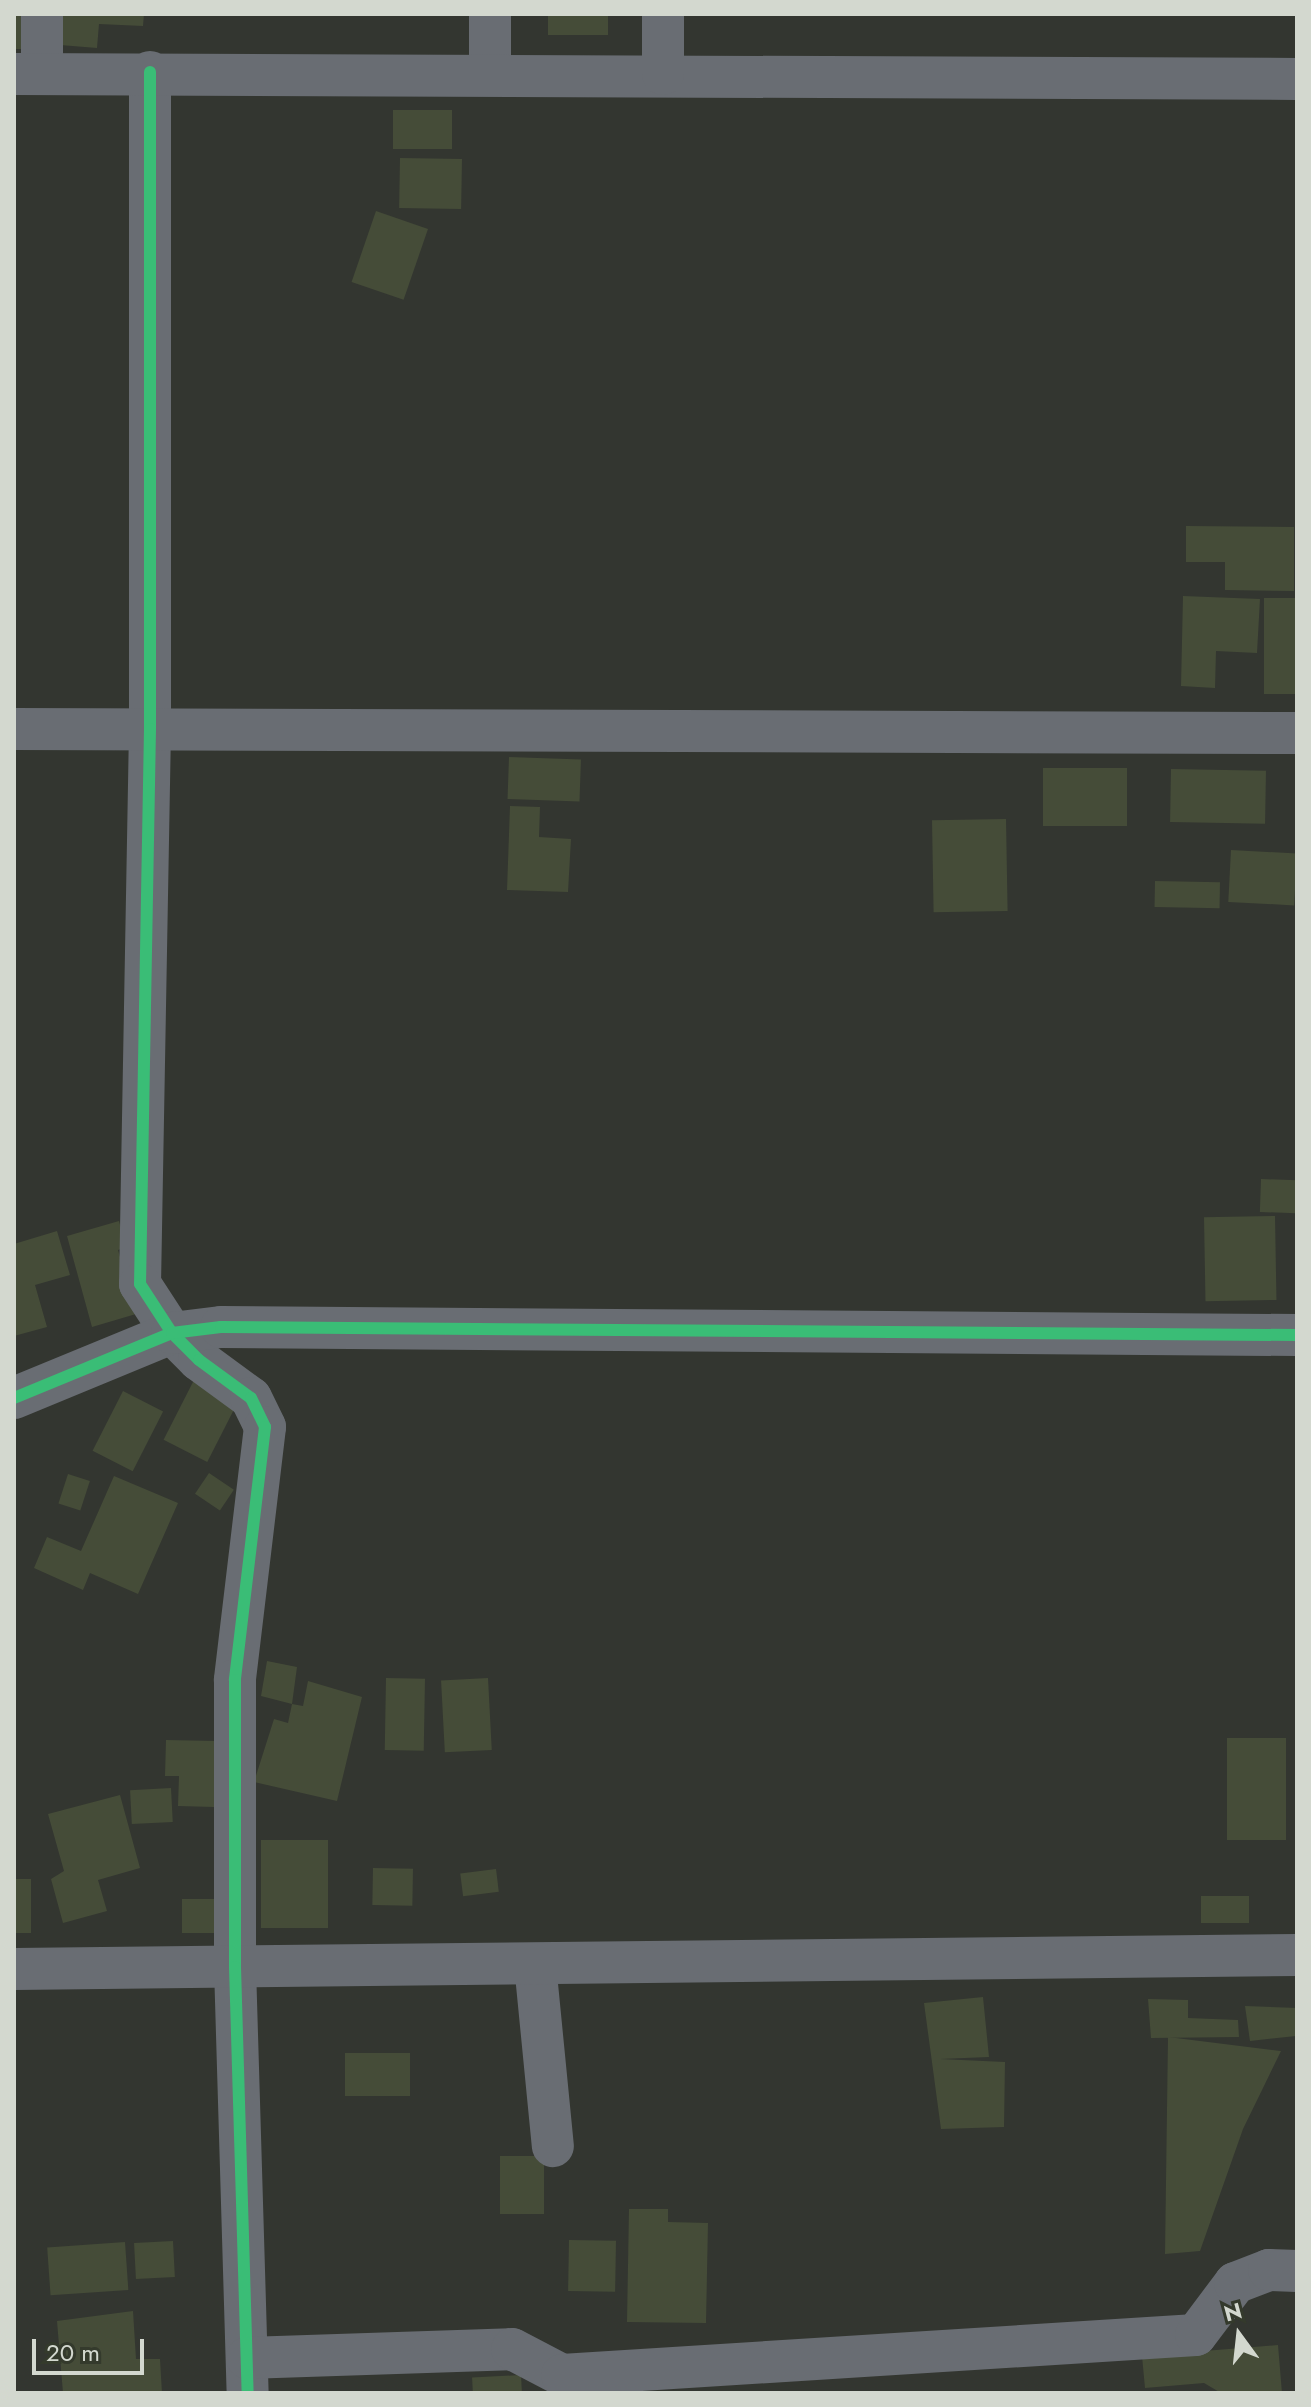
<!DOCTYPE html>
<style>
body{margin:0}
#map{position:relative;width:1311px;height:2407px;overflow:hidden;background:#333630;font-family:Jost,sans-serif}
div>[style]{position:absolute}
.building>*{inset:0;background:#454c38;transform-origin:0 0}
.minor>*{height:42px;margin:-21px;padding:0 21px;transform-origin:21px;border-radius:21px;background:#696d73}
.cycleway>*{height:12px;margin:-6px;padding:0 6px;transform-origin:6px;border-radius:6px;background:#3abd76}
span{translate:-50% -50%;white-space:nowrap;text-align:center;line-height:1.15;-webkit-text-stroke:7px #343a2c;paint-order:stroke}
.frame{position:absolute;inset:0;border:16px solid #d3d8cf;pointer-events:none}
.north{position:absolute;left:1199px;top:2295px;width:80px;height:80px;-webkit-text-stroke:6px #343a2c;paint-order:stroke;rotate:345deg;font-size:22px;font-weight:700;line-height:32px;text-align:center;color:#d3d8cf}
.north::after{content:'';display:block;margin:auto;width:28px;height:36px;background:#d3d8cf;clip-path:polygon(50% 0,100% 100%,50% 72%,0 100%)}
.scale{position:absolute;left:32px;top:2339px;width:112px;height:36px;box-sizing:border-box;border:4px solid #d3d8cf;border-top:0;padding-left:10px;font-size:24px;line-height:28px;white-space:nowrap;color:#d3d8cf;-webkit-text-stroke:6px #343a2c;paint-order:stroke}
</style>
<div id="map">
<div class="building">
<div style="left:14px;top:14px;width:17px;height:35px"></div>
<div style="clip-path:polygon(62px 14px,144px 14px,143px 26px,99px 24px,97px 48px,60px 45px)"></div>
<div style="left:548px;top:14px;width:60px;height:21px"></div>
<div style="left:393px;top:110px;width:59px;height:39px"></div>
<div style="left:400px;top:158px;width:62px;height:50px;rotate:1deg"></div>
<div style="left:376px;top:211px;width:55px;height:75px;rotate:19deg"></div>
<div style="clip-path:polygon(1186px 526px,1294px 527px,1294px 591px,1225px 590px,1225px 562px,1186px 562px)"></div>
<div style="clip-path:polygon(1183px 596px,1260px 599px,1257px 653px,1216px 651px,1215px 688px,1181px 686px)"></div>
<div style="left:1297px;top:598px;width:96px;height:33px;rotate:90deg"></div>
<div style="left:509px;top:757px;width:72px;height:42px;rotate:2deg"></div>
<div style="left:1043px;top:768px;width:84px;height:58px"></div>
<div style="left:1171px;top:769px;width:95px;height:53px;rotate:1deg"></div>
<div style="clip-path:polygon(510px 806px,540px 807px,539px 837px,571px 839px,568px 892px,507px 890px)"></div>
<div style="left:1006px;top:819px;width:92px;height:74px;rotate:89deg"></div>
<div style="left:1231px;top:850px;width:66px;height:52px;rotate:3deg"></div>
<div style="left:1155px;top:881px;width:65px;height:26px;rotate:1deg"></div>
<div style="left:1261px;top:1179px;width:36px;height:33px;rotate:2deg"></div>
<div style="left:1275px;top:1216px;width:84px;height:71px;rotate:89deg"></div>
<div style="clip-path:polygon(119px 1221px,126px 1247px,118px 1250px,136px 1314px,92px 1327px,67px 1236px)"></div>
<div style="clip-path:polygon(57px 1231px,70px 1275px,35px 1285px,47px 1327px,14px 1336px,14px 1244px)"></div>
<div style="left:194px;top:1380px;width:49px;height:67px;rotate:27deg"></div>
<div style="left:123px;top:1391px;width:45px;height:67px;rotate:27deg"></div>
<div style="left:209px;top:1473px;width:30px;height:25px;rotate:34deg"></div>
<div style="left:68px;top:1474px;width:23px;height:31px;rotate:18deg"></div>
<div style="clip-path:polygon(114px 1476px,178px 1503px,138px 1594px,90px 1573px,83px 1590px,34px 1568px,47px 1537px,81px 1551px)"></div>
<div style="clip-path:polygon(267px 1661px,297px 1667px,292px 1704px,303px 1706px,308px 1681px,362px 1697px,337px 1801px,254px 1782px,274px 1719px,288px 1723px,292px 1704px,261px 1696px)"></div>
<div style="left:386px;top:1678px;width:39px;height:72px;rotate:1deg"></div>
<div style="left:488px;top:1678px;width:72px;height:47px;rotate:87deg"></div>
<div style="left:1227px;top:1738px;width:59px;height:102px"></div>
<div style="clip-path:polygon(166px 1740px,216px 1741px,214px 1807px,178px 1806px,179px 1776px,165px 1776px)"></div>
<div style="left:171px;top:1788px;width:34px;height:41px;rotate:87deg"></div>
<div style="clip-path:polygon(120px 1795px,140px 1868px,98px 1880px,107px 1911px,63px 1923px,51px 1879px,64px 1871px,48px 1814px)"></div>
<div style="left:261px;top:1840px;width:67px;height:88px"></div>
<div style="left:373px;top:1868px;width:40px;height:37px;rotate:1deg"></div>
<div style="left:496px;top:1869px;width:23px;height:36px;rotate:83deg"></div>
<div style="left:14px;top:1879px;width:17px;height:54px"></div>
<div style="left:1201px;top:1896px;width:48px;height:27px"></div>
<div style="left:182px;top:1899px;width:34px;height:34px"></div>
<div style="clip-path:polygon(983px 1997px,989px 2057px,940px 2059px,1005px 2062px,1004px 2127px,941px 2129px,924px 2003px)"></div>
<div style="clip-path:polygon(1148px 1999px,1188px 2000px,1188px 2018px,1238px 2020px,1239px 2037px,1151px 2038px)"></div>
<div style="clip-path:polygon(1245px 2006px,1297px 2008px,1296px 2036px,1250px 2041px)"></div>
<div style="clip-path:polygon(1168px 2037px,1281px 2051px,1243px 2129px,1200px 2251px,1165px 2254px)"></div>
<div style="left:410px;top:2053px;width:43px;height:65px;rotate:90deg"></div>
<div style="left:500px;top:2156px;width:44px;height:58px"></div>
<div style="clip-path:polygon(629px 2209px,668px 2209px,668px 2222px,708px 2223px,706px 2323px,627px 2322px)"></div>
<div style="left:569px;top:2240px;width:47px;height:51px;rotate:1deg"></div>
<div style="left:173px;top:2241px;width:36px;height:39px;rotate:87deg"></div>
<div style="left:125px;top:2242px;width:48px;height:78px;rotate:86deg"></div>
<div style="clip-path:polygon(133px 2311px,136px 2359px,160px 2359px,162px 2393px,63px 2393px,57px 2321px)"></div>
<div style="clip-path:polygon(1278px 2345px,1282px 2393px,1221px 2393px,1204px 2383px,1145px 2388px,1142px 2356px)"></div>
<div style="left:521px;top:2375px;width:18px;height:49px;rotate:87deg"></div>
</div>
<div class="minor">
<div style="left:42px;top:14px;width:60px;rotate:90deg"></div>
<div style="left:150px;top:72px;width:657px;rotate:90deg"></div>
<div style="left:150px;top:729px;width:555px;rotate:91.03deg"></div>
<div style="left:140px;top:1284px;width:59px;rotate:56.9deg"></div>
<div style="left:172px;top:1333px;width:38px;rotate:45deg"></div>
<div style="left:199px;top:1360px;width:64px;rotate:36.2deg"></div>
<div style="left:251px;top:1398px;width:32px;rotate:64deg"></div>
<div style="left:265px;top:1427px;width:255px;rotate:96.8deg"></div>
<div style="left:235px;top:1680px;width:287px;rotate:90deg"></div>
<div style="left:235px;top:1967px;width:426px;rotate:88.3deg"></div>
<div style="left:490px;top:73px;width:59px;rotate:-90deg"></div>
<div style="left:14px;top:74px;width:1283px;rotate:0.22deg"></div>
<div style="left:663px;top:74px;width:60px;rotate:-90deg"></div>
<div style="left:14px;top:729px;width:1283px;rotate:0.18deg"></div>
<div style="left:14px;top:1398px;width:171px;rotate:-22.4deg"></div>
<div style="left:172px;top:1333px;width:49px;rotate:-7deg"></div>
<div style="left:221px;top:1327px;width:1076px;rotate:0.43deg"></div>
<div style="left:535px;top:1964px;width:183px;rotate:84.4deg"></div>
<div style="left:14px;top:1969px;width:1283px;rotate:-0.63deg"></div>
<div style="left:247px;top:2358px;width:265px;rotate:-1.9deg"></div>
<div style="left:512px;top:2349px;width:56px;rotate:27.5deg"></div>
<div style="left:562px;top:2375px;width:635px;rotate:-3.61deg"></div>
<div style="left:1196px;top:2335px;width:65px;rotate:-53.1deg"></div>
<div style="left:1235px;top:2283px;width:36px;rotate:-21deg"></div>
<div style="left:1269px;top:2270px;width:28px;rotate:2deg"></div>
</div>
<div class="cycleway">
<div style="left:150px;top:72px;width:657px;rotate:90deg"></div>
<div style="left:150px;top:729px;width:555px;rotate:91.03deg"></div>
<div style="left:140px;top:1284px;width:59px;rotate:56.9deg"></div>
<div style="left:172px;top:1333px;width:38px;rotate:45deg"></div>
<div style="left:199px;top:1360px;width:64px;rotate:36.2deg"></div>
<div style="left:251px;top:1398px;width:32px;rotate:64deg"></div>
<div style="left:265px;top:1427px;width:255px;rotate:96.8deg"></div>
<div style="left:235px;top:1680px;width:287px;rotate:90deg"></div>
<div style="left:235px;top:1967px;width:426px;rotate:88.3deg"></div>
<div style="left:14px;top:1398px;width:171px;rotate:-22.4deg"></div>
<div style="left:172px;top:1333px;width:49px;rotate:-7deg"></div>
<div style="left:221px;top:1327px;width:1076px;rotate:0.43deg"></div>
</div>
<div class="frame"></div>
<div class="north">N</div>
<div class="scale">20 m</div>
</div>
